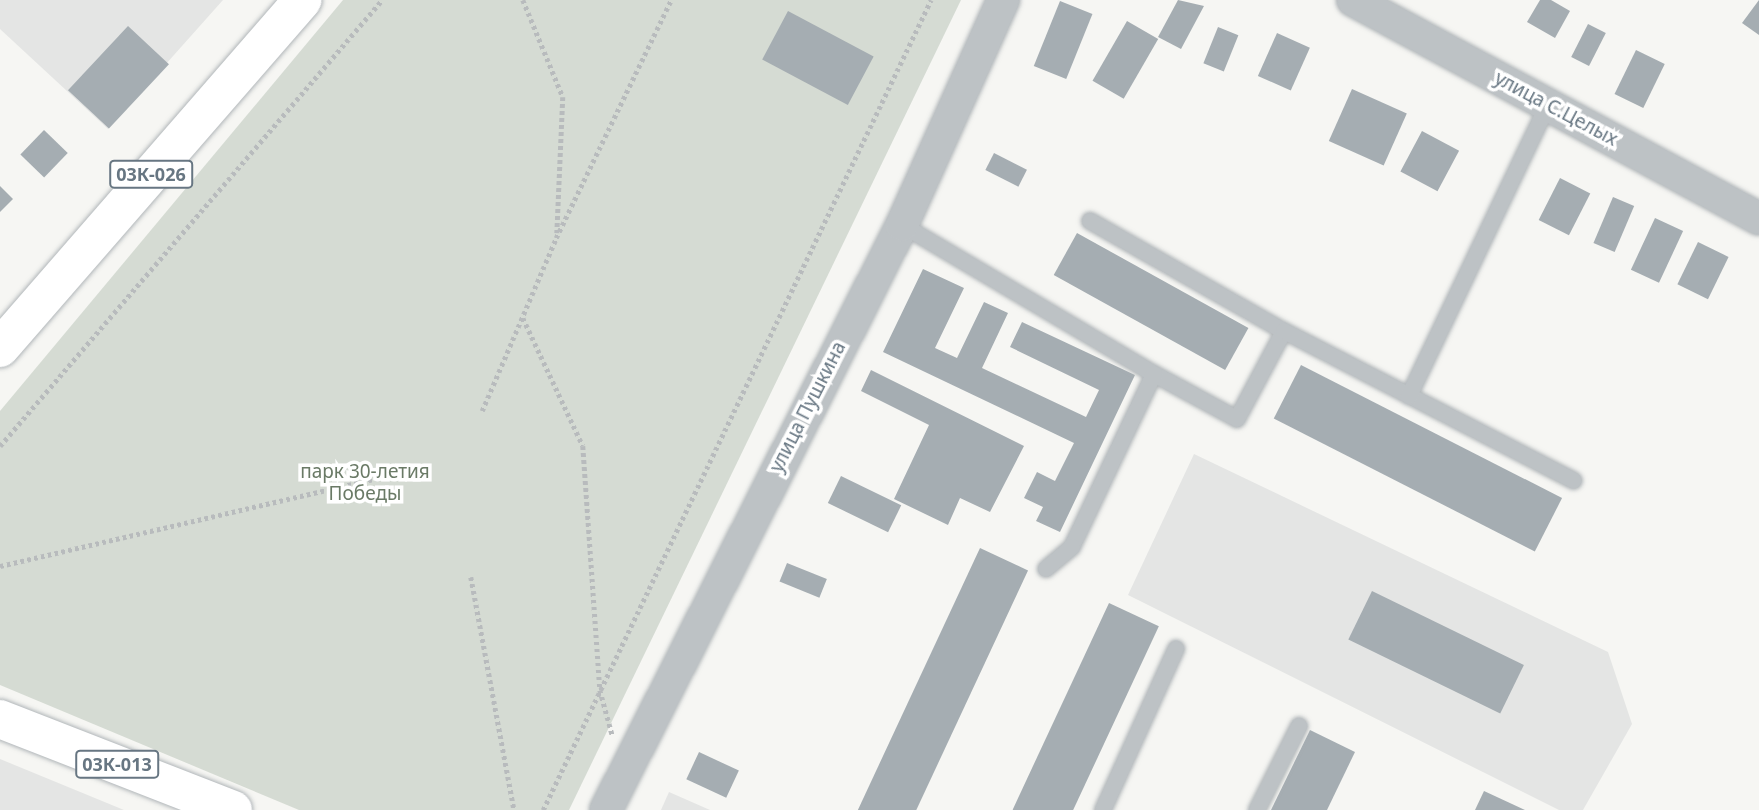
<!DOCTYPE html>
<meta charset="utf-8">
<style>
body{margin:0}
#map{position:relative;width:1759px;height:810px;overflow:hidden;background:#f6f6f3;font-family:"Noto Sans",sans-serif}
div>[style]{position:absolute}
.built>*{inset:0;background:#e4e5e4}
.green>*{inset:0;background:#d5dbd3}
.building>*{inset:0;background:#a5adb2;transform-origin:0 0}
.path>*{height:4.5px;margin-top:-2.25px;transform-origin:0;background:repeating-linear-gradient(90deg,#b8bbbd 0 3.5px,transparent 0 7px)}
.roads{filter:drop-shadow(0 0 2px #b1b6b9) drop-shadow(0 0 2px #b1b6b9)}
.lane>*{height:16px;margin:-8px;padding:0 8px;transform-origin:8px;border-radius:8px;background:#bdc2c5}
.street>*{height:32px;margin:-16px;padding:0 16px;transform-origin:16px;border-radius:16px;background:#bdc2c5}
.primary>*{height:38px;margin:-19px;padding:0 19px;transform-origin:19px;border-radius:19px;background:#fff}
span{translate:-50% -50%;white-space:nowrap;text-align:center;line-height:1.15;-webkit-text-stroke:7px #fff;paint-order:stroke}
.shield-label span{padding:2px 5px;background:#fff;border:2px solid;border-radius:5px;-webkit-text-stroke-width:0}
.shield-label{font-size:18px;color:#677682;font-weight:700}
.street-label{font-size:19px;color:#677682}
.park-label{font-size:19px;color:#6a7a66}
</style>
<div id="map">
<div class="built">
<div style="clip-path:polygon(0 0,223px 0,108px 129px,0 29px)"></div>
<div style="clip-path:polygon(1194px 454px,1608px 652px,1632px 724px,1583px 810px,1559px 810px,1128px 595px)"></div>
<div style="clip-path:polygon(0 759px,124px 810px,0 810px)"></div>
<div style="clip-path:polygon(669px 792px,710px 810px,661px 810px)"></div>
</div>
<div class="green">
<div style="clip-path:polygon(343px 0,961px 0,569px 810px,299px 810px,0 685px,0 411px)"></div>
</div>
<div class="building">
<div style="clip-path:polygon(1178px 0,1204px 6px,1181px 49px,1158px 37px)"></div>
<div style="clip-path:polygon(1540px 0,1551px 0,1570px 11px,1555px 38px,1527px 22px)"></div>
<div style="clip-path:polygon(1759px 0,1759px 35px,1742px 23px)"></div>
<div style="left:1060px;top:1px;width:35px;height:70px;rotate:22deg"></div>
<div style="left:788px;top:11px;width:97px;height:55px;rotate:28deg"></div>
<div style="left:1127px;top:21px;width:36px;height:69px;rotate:30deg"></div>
<div style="left:1588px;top:24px;width:20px;height:37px;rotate:27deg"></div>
<div style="left:128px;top:26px;width:56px;height:88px;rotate:43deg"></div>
<div style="left:1218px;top:27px;width:22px;height:39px;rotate:22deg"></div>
<div style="left:1277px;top:33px;width:36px;height:47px;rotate:24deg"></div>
<div style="left:1636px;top:50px;width:32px;height:49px;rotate:26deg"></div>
<div style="left:1352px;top:89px;width:60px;height:57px;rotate:24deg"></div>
<div style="left:44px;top:130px;width:33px;height:34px;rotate:44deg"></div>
<div style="left:1422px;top:131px;width:42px;height:46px;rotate:28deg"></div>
<div style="left:994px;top:153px;width:37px;height:19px;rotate:27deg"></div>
<div style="left:1560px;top:178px;width:34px;height:47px;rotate:27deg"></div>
<div style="clip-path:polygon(0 186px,13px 199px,0 212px)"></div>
<div style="left:1613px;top:197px;width:23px;height:50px;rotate:23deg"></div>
<div style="left:1655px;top:218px;width:31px;height:57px;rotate:25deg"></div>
<div style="left:1077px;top:233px;width:196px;height:48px;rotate:29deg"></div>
<div style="left:1698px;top:242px;width:34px;height:47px;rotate:26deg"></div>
<div style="clip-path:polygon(923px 269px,964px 288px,935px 348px,957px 358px,984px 302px,1008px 313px,982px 368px,1086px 417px,1099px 390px,1010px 347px,1022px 322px,1135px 375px,1060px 532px,1036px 521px,1043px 507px,1024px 498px,1037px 472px,1055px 481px,1074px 443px,883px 352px)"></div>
<div style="left:1301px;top:365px;width:293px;height:60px;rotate:27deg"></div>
<div style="clip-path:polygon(871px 370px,1024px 446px,990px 512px,960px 498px,948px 525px,894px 499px,929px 425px,861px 391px)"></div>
<div style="left:841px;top:476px;width:67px;height:30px;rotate:26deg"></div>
<div style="left:980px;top:548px;width:53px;height:289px;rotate:25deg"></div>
<div style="left:787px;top:563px;width:43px;height:20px;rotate:22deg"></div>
<div style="left:1372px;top:591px;width:169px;height:54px;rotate:26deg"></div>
<div style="left:1109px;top:603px;width:55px;height:228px;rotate:25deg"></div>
<div style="clip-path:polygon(1310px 730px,1355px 752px,1327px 810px,1271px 810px)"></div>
<div style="left:699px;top:752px;width:44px;height:30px;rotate:25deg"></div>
<div style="clip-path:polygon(1484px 791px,1525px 810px,1475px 810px)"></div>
</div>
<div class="path">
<div style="left:523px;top:0;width:105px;rotate:67.6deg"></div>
<div style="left:563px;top:97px;width:136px;rotate:92.5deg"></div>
<div style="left:523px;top:318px;width:141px;rotate:64.9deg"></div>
<div style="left:583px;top:446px;width:245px;rotate:86deg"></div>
<div style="left:600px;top:690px;width:46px;rotate:74.7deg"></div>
<div style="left:482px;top:411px;width:188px;rotate:-66.8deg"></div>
<div style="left:556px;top:238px;width:264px;rotate:-64.2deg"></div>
<div style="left:0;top:446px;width:587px;rotate:-49.42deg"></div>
<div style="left:0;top:566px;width:401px;rotate:-13.1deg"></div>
<div style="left:471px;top:577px;width:237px;rotate:79.5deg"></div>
<div style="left:543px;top:810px;width:898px;rotate:-64.41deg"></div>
</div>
<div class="roads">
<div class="lane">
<div style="left:1090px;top:221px;width:223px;rotate:29.6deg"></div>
<div style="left:1284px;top:331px;width:100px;rotate:118.1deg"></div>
<div style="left:1237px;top:419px;width:94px;rotate:-151.5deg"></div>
<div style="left:902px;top:225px;width:293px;rotate:30.6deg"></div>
<div style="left:1154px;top:374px;width:191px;rotate:115.4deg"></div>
<div style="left:1072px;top:547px;width:34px;rotate:140deg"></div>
<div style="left:1284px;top:331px;width:326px;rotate:27.3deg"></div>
<div style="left:1409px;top:396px;width:322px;rotate:-64.5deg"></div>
<div style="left:1103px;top:810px;width:177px;rotate:-65.6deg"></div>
<div style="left:1257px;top:810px;width:94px;rotate:-63.4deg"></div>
</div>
<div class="street">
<div style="left:1353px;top:0;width:461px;rotate:28.3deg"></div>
<div style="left:606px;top:810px;width:656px;rotate:-63.16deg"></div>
<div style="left:902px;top:225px;width:247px;rotate:-65.8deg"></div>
</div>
<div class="primary">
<div style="left:0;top:348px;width:461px;rotate:-49deg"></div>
<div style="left:0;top:719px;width:250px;rotate:21.3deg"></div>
</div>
</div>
<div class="shield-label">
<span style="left:151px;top:174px">03К-026</span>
<span style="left:117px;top:764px">03К-013</span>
</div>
<div class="street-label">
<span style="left:1556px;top:109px;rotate:28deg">улица С.Целых</span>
<span style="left:808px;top:407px;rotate:-63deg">улица Пушкина</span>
</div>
<div class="park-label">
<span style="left:365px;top:483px">парк 30-летия<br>Победы</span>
</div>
</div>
